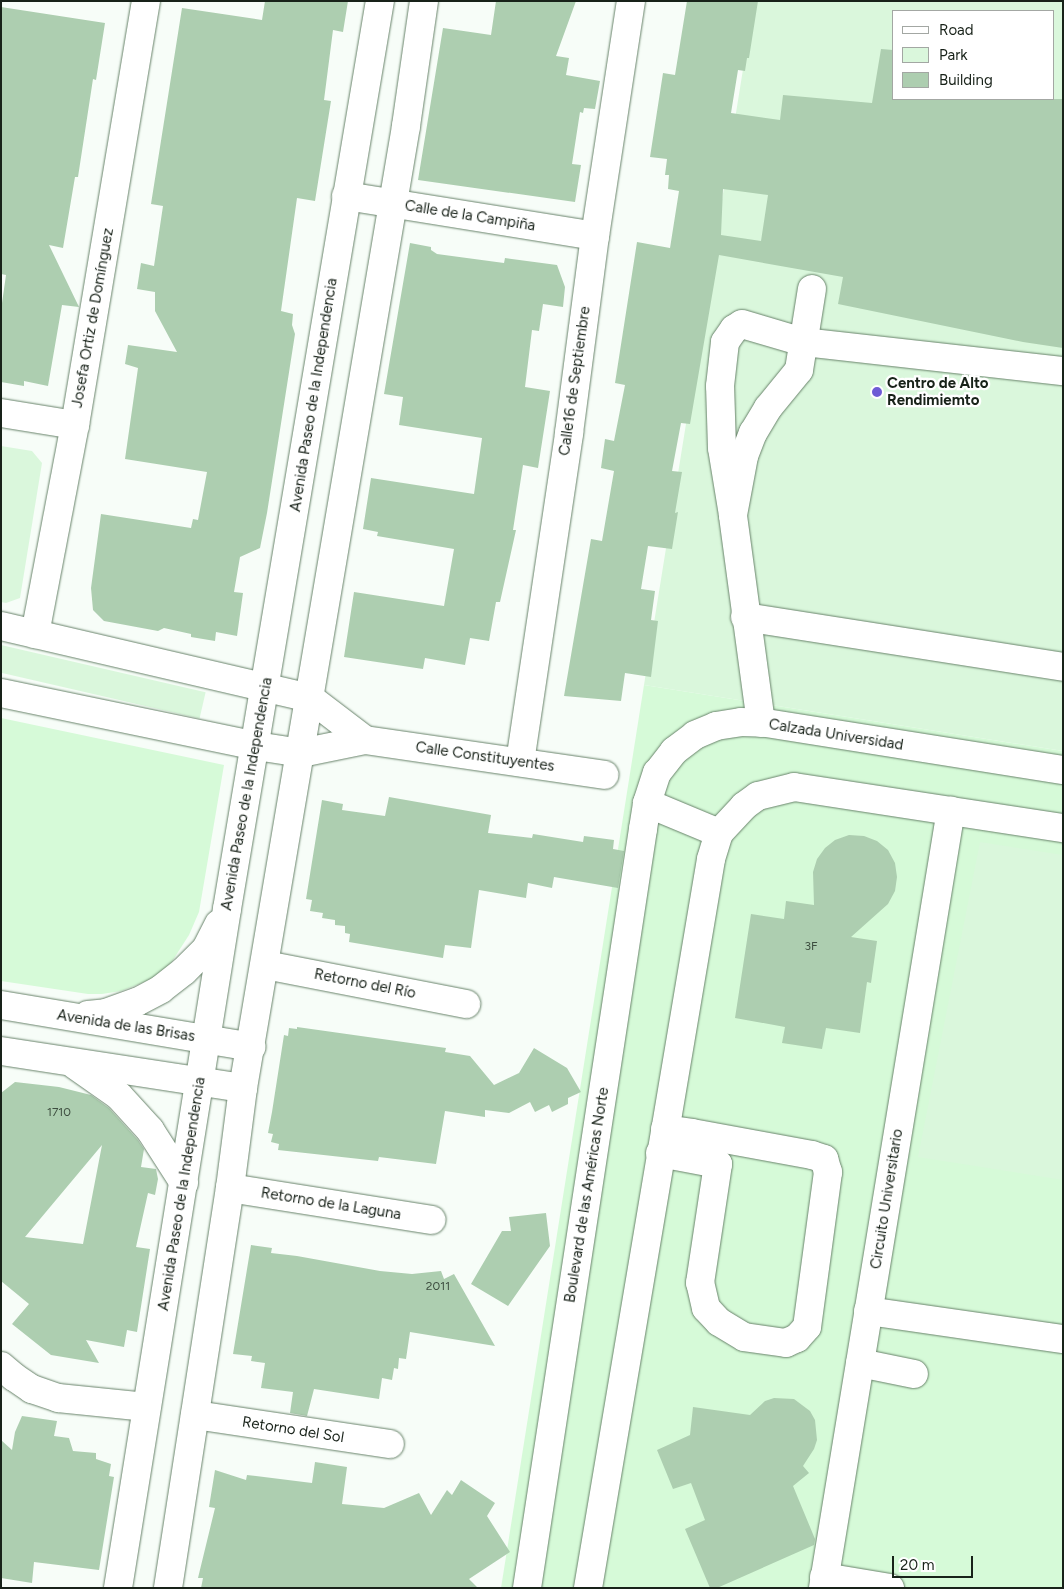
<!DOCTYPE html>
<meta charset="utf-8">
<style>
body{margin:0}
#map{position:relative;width:1064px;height:1589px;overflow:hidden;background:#f7fdf8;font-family:Figtree,sans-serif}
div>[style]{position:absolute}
.built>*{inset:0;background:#d6fad8}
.green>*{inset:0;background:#daf7dc;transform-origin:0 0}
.building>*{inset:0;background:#adceb0}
.roads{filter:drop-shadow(0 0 1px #68836a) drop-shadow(0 0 1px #68836a)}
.minor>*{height:28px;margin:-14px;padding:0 14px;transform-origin:14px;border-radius:14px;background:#fff}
.major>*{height:28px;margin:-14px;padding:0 14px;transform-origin:14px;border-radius:14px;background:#fff}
.dots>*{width:14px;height:14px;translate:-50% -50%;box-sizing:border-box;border:2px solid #fff;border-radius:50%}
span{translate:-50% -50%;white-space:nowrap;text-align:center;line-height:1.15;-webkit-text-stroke:4.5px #fff;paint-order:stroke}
.number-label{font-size:12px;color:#3d4d3f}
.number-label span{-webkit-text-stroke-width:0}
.street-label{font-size:15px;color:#182219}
.poi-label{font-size:15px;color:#182219;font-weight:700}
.left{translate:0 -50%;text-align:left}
.frame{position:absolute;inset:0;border:2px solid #182219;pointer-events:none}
.legend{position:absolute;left:892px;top:10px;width:162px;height:90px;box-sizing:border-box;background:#fff;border:1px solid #a3a7a3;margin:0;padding:6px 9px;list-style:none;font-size:15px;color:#182219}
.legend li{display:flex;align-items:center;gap:10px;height:25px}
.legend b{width:25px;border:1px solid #a3a7a3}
.scale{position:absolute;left:892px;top:1556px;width:81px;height:22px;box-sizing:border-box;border:2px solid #182219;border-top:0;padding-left:6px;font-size:15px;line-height:18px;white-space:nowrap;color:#182219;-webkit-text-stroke:4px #fff;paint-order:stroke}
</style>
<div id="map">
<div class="built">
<div style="clip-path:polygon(644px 685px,1063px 751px,1063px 1588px,501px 1588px)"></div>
<div style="clip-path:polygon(1px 718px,224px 765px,199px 912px,189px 935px,171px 963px,157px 977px,121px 991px,102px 994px,88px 994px,1px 981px)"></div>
</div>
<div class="green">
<div style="clip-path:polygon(evenodd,754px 1px,1063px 1px,1063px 751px,644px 685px,754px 1px,893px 11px,1053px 11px,1053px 99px,893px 99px,893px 11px)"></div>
<div style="clip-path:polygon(1px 446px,32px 451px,42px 463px,20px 598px,6px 603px,1px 602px)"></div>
<div style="left:1px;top:645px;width:210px;height:27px;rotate:13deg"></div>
<div style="clip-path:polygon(980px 842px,1063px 855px,1063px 1180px,918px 1157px)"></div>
</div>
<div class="building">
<div style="clip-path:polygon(265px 1px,348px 1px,343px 32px,333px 30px,324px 100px,331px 101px,315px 201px,297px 198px,281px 311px,293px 314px,292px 325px,295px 334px,267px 513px,260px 548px,240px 557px,234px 592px,243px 593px,237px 636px,216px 632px,215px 641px,191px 637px,191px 634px,164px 628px,158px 631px,104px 621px,93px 610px,91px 588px,101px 514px,191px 528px,193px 519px,198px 520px,207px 472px,125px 459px,138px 368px,125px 364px,128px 345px,177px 352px,155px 311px,155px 292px,137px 289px,141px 263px,154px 266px,163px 206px,151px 204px,182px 8px,262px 20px)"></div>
<div style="clip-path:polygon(496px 1px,576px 1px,556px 56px,569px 58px,566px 75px,600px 81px,595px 109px,584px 108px,583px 113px,580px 112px,572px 164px,581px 165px,575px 202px,418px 180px,443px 28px,491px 35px)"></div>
<div style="clip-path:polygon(evenodd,687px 1px,758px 1px,749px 58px,747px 58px,745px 71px,738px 70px,731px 113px,780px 120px,783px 95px,872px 103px,881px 49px,893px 50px,893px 99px,1063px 99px,1063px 348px,1023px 342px,838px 304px,843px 277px,719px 255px,690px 424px,681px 423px,672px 471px,682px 472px,675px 513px,678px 512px,672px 549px,648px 546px,641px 589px,655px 591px,651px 620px,658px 621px,651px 677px,625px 673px,621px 701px,564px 696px,591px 539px,602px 541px,614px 471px,601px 468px,605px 439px,614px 441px,625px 385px,615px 383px,637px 242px,670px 248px,679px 191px,668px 189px,669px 175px,665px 175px,667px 159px,650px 157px,663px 73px,675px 75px,687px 1px,723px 189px,768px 195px,761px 241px,721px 235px,723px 189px)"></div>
<div style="clip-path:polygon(1px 7px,105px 23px,96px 80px,93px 79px,78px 177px,75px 177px,63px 248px,49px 245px,79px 307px,62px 305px,48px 386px,24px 381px,24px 386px,1px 382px,1px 310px,6px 275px,1px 274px)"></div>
<div style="clip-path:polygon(410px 243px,431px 247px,431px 250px,437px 254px,504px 263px,505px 258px,557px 265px,565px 287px,563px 307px,543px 304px,539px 331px,532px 330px,525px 387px,550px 391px,538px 468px,523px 465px,513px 530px,516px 530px,500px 602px,496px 602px,489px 641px,470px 638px,465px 665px,425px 658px,423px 669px,344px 657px,354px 592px,444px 606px,454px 549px,377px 536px,378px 532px,363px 529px,371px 478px,474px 494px,482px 438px,399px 425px,403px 397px,384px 394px)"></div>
<div style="clip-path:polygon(389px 797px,491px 815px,488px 833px,532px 838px,533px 834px,583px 842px,584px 836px,614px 840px,613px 849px,624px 851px,618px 888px,554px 877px,552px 888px,528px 883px,526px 898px,479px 890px,471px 948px,445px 945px,443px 958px,349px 942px,350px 934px,345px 933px,345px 926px,335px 925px,335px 920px,322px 918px,323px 913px,310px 911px,312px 900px,306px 899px,322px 800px,343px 804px,342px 810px,385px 816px)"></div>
<div style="clip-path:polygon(849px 835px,864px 836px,877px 841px,888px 850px,895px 863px,897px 877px,895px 891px,888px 904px,851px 937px,877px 941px,871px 983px,867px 982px,860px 1033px,826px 1028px,822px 1049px,782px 1043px,785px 1027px,735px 1018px,751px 914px,784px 919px,786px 901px,814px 905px,813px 872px,817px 859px,825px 848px,835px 840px)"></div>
<div style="clip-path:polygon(297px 1027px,446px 1048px,445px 1052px,470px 1056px,494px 1085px,519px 1073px,534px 1048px,567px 1068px,581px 1092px,568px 1098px,568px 1104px,552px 1112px,549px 1105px,535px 1112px,530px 1102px,509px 1113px,485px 1110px,485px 1117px,445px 1111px,436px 1164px,379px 1157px,378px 1161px,278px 1150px,279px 1144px,271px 1142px,273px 1134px,268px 1133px,272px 1112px,284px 1035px,288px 1036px,289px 1028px,297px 1029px)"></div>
<div style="clip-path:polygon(evenodd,15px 1082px,59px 1087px,91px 1095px,109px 1108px,138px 1140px,144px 1149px,141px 1167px,156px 1169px,158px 1179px,155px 1195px,148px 1193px,136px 1247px,150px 1249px,137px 1332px,127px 1330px,124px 1347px,86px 1340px,99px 1363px,51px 1355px,12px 1324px,29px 1304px,1px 1281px,1px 1093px,15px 1082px,102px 1145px,83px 1244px,25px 1237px,102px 1145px)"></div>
<div style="clip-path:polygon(546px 1213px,550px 1246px,508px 1306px,471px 1284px,502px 1231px,511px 1231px,509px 1217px)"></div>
<div style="clip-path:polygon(251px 1245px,272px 1248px,271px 1253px,297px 1256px,380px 1271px,412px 1274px,441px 1271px,444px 1279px,454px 1274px,495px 1346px,410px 1332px,406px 1359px,399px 1358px,398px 1369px,394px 1368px,392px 1380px,382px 1378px,379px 1399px,314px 1389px,307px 1416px,290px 1413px,293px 1392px,261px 1388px,265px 1363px,251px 1361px,252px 1356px,233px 1354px)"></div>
<div style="clip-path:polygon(774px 1398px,794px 1399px,810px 1411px,815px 1420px,817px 1440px,814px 1449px,803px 1466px,809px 1473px,793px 1486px,815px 1539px,814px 1545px,717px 1588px,710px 1588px,685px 1529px,705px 1520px,691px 1483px,673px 1489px,657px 1450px,690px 1435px,693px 1407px,750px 1415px,765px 1401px)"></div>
<div style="clip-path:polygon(22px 1416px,57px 1421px,54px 1436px,69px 1438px,73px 1451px,96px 1453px,96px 1459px,111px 1464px,109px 1476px,114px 1477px,99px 1570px,34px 1562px,32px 1583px,1px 1578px,1px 1440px,12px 1450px,15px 1432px)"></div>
<div style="clip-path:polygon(315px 1462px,347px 1467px,342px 1504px,384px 1508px,419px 1493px,431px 1515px,447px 1490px,452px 1495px,461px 1480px,495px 1503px,487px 1516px,510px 1552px,469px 1579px,478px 1588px,201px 1588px,203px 1578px,198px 1578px,215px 1508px,209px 1507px,215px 1470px,246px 1480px,247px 1475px,312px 1483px)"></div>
</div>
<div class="roads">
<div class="minor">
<div style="left:346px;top:196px;width:252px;rotate:9.1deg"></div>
<div style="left:1px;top:413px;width:75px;rotate:9.2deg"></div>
<div style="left:733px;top:515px;width:68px;rotate:-99.3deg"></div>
<div style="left:722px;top:448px;width:62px;rotate:-91.8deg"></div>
<div style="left:720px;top:386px;width:44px;rotate:-83.5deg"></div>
<div style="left:725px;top:342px;width:16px;rotate:-55deg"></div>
<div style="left:734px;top:329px;width:9px;rotate:-32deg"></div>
<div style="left:742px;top:324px;width:64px;rotate:16.4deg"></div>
<div style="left:803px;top:342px;width:262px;rotate:6.4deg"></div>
<div style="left:745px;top:617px;width:322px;rotate:8.9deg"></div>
<div style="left:1px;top:626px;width:317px;rotate:13.1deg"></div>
<div style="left:310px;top:698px;width:69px;rotate:37.4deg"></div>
<div style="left:35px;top:634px;width:213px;rotate:-79.2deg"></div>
<div style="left:75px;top:425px;width:430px;rotate:-80.5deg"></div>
<div style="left:1px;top:693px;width:260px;rotate:11.7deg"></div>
<div style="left:256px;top:746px;width:46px;rotate:8.8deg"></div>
<div style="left:301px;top:753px;width:65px;rotate:-11.5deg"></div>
<div style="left:365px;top:740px;width:242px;rotate:8.3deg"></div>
<div style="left:761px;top:723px;width:210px;rotate:-97.7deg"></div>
<div style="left:733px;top:515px;width:60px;rotate:-79.4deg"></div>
<div style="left:744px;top:456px;width:25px;rotate:-69deg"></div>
<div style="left:753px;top:433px;width:29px;rotate:-59deg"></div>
<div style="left:768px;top:408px;width:49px;rotate:-50.8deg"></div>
<div style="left:799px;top:370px;width:82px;rotate:-80.9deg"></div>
<div style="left:520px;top:762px;width:333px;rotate:-81.5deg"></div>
<div style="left:569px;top:433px;width:199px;rotate:-82.5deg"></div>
<div style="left:595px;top:236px;width:238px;rotate:-81.3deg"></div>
<div style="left:265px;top:965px;width:205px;rotate:11deg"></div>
<div style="left:1px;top:1005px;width:254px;rotate:9.5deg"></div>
<div style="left:88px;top:1015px;width:18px;rotate:-6deg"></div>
<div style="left:106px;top:1013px;width:33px;rotate:-20deg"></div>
<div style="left:137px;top:1002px;width:27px;rotate:-28deg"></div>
<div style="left:161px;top:989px;width:29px;rotate:-38deg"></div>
<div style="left:184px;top:971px;width:31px;rotate:-45deg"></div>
<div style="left:206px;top:949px;width:28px;rotate:-63deg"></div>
<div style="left:1px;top:1051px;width:245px;rotate:8.7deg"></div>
<div style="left:75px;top:1065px;width:54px;rotate:35.2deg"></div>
<div style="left:119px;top:1096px;width:46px;rotate:47.6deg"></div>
<div style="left:150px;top:1130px;width:63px;rotate:57.3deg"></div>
<div style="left:665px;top:1129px;width:27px;rotate:8deg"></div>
<div style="left:692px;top:1133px;width:122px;rotate:10.4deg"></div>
<div style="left:812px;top:1155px;width:13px;rotate:18deg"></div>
<div style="left:824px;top:1159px;width:14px;rotate:73deg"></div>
<div style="left:828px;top:1172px;width:156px;rotate:97.7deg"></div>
<div style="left:807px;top:1327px;width:15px;rotate:132deg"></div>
<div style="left:797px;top:1338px;width:12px;rotate:156deg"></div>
<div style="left:786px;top:1343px;width:42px;rotate:-171.9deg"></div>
<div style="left:744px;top:1337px;width:29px;rotate:-149deg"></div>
<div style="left:719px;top:1322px;width:19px;rotate:-133deg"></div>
<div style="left:706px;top:1308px;width:26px;rotate:-103deg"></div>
<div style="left:700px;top:1283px;width:120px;rotate:-81.4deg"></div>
<div style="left:718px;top:1164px;width:40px;rotate:-130deg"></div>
<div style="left:660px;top:1153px;width:59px;rotate:10.7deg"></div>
<div style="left:230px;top:1188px;width:204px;rotate:9deg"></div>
<div style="left:868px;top:1311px;width:197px;rotate:8.2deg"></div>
<div style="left:860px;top:1363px;width:55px;rotate:11.5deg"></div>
<div style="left:1px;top:1366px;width:17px;rotate:40deg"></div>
<div style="left:14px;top:1377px;width:22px;rotate:34deg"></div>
<div style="left:32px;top:1389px;width:28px;rotate:19deg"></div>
<div style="left:58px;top:1398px;width:89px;rotate:5.8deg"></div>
<div style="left:195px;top:1415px;width:197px;rotate:8.5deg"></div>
<div style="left:824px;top:1577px;width:67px;rotate:9.5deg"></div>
<div style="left:118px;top:1588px;width:688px;rotate:-80.88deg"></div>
<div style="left:227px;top:909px;width:921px;rotate:-80.44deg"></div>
<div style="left:168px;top:1588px;width:405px;rotate:-81.2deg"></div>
<div style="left:230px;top:1188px;width:101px;rotate:-82.6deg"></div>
<div style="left:243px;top:1088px;width:976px;rotate:-80.38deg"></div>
<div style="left:406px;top:126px;width:126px;rotate:-81.8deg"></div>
<div style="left:823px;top:1588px;width:788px;rotate:-80.66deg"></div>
</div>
<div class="major">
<div style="left:647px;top:803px;width:78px;rotate:22.6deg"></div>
<div style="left:527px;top:1588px;width:768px;rotate:-81.31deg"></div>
<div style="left:643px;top:829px;width:26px;rotate:-81deg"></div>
<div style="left:647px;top:803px;width:32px;rotate:-72deg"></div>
<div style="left:657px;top:773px;width:28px;rotate:-52deg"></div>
<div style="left:674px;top:751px;width:26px;rotate:-37deg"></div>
<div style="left:695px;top:735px;width:23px;rotate:-23deg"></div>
<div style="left:716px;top:726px;width:25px;rotate:-9deg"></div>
<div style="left:741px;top:722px;width:25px;rotate:2deg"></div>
<div style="left:766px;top:723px;width:301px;rotate:9deg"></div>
<div style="left:588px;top:1588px;width:739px;rotate:-80.42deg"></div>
<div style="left:711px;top:859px;width:27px;rotate:-73deg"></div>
<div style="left:719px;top:833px;width:37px;rotate:-47deg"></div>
<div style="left:744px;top:806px;width:17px;rotate:-36deg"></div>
<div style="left:758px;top:796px;width:37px;rotate:-14deg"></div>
<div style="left:794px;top:787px;width:272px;rotate:8.7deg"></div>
</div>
</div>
<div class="dots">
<div style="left:877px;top:392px;background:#6e5bd5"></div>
</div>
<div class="number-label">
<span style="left:811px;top:947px">3F</span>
<span style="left:59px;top:1113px">1710</span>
<span style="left:438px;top:1287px">2011</span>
</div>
<div class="street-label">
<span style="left:470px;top:216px;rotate:9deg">Calle de la Campiña</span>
<span style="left:93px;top:318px;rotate:-80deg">Josefa Ortiz de Domínguez</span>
<span style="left:575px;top:381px;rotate:-82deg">Calle16 de Septiembre</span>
<span style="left:314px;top:395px;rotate:-81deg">Avenida Paseo de la Independencia</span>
<span style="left:836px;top:735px;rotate:9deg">Calzada Universidad</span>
<span style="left:485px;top:757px;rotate:8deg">Calle Constituyentes</span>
<span style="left:247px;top:794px;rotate:-80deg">Avenida Paseo de la Independencia</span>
<span style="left:365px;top:984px;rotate:11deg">Retorno del Río</span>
<span style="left:126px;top:1026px;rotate:9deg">Avenida de las Brisas</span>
<span style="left:182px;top:1194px;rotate:-81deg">Avenida Paseo de la Independencia</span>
<span style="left:587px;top:1195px;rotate:-81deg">Boulevard de las Américas Norte</span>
<span style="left:887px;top:1199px;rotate:-81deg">Circuito Universitario</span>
<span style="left:331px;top:1204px;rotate:9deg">Retorno de la Laguna</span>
<span style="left:293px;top:1430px;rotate:9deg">Retorno del Sol</span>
</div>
<div class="poi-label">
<span class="left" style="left:887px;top:392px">Centro de Alto<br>Rendimiemto</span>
</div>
<div class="frame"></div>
<ul class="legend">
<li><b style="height:6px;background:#fff"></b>Road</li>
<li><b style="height:14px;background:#daf7dc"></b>Park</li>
<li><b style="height:14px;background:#adceb0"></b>Building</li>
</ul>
<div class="scale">20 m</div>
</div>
